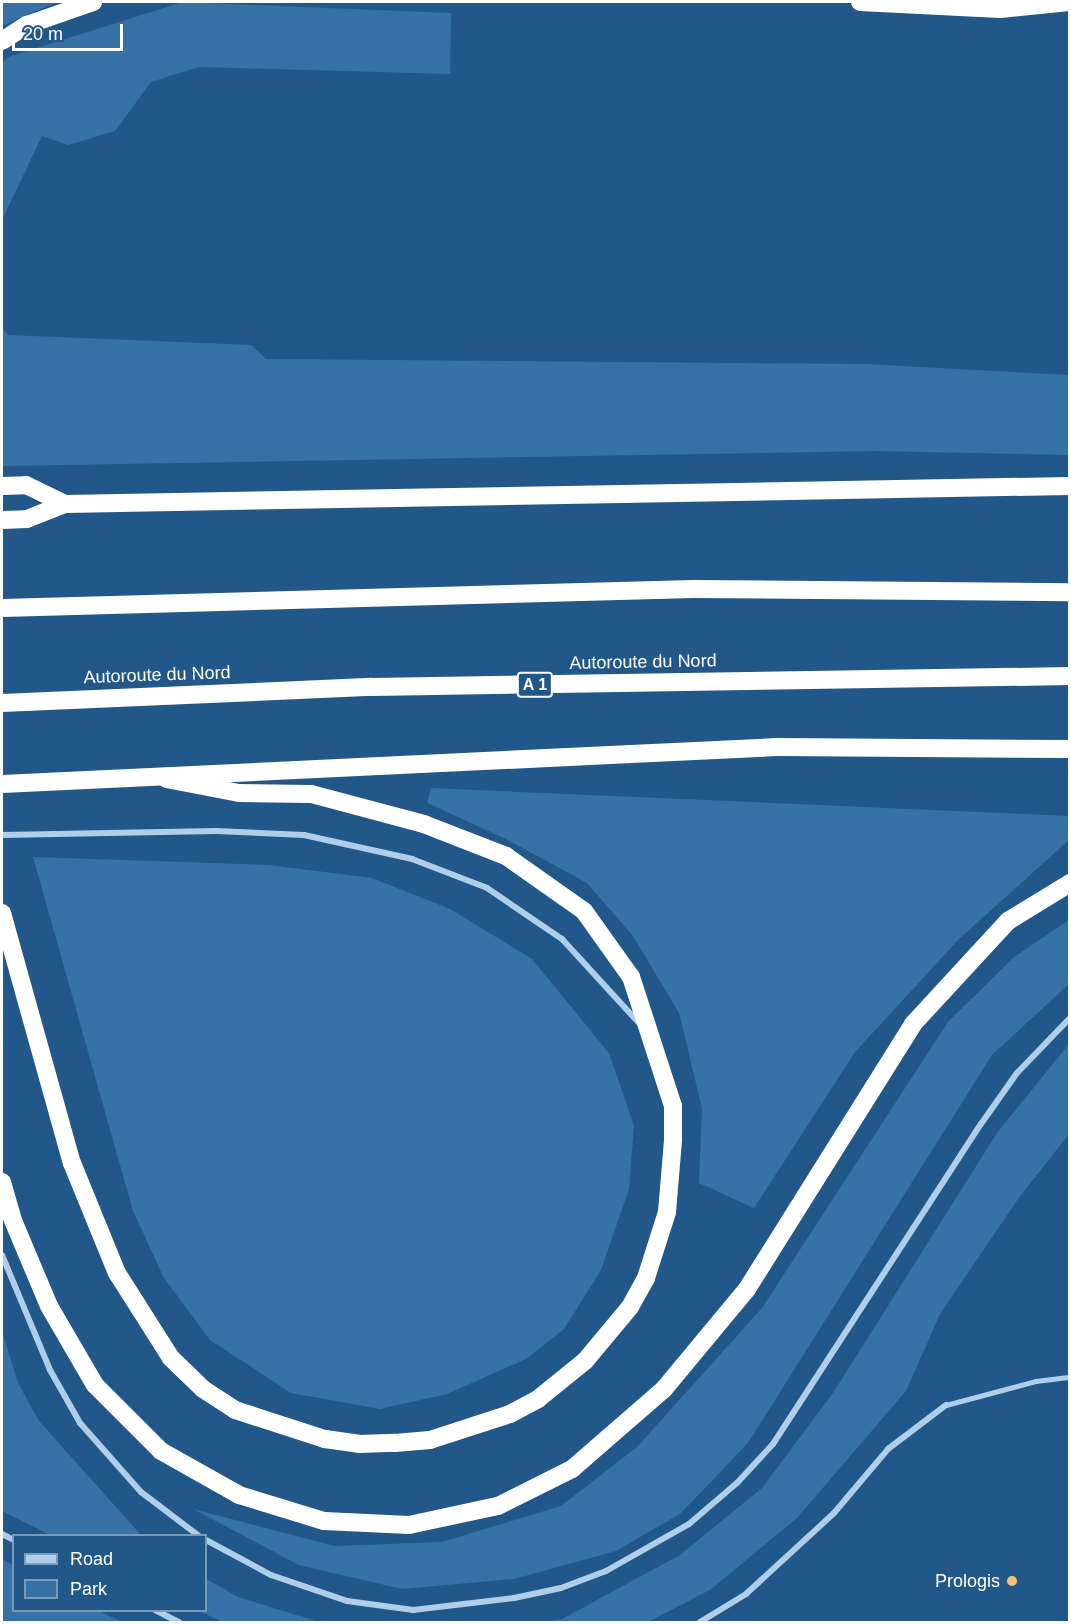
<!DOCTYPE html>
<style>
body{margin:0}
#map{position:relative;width:1071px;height:1624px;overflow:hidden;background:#225889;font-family:Arial,sans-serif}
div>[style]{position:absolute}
.green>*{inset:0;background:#3672a6}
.lane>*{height:4.5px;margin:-2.25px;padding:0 2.25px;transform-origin:2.25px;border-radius:2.25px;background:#aeceea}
.street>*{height:6px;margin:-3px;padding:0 3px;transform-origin:3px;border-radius:3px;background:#aeceea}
.highway>*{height:18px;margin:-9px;padding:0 9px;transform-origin:9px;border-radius:9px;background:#fff}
.dots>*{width:16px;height:16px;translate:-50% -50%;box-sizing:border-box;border:3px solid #225889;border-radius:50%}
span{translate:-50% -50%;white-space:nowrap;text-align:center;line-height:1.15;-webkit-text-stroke:4.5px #225889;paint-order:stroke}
.shield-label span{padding:2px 4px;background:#225889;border:2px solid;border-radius:4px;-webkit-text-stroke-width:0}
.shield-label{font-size:16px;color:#fff;font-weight:700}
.street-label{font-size:18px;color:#fff}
.poi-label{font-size:18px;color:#fff}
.right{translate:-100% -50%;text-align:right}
.frame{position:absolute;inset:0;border:3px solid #fff;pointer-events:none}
.legend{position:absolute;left:12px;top:1534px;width:195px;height:78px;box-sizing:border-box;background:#225889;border:2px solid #7a9bb8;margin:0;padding:8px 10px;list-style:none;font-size:18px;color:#fff}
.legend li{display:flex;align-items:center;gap:12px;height:30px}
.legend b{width:30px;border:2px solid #7a9bb8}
.scale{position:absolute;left:12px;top:24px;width:111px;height:27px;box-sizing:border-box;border:3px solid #fff;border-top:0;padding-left:8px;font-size:18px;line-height:21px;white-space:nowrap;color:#fff;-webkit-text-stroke:4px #225889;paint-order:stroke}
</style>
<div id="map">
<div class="green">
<div style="clip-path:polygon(2px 2px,57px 2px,2px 26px)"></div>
<div style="clip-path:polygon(183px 2px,451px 13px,450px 74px,199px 67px,151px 82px,115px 131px,68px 145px,42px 136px,2px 220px,2px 63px,8px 57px)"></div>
<div style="clip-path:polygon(2px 327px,8px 335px,251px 345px,266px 359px,866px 364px,1069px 375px,1069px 455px,875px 451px,2px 466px)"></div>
<div style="clip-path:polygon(431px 788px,1069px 816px,1069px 840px,959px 939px,855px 1052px,754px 1208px,699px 1183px,702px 1108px,679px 1013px,633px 936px,587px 883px,506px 839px,427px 803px)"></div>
<div style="clip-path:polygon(33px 857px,269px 865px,372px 878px,450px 909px,532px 959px,609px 1053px,634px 1126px,629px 1189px,601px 1270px,564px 1329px,526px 1359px,447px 1394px,380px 1409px,291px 1393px,210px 1340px,164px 1278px,133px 1211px)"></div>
<div style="clip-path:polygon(1069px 920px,1069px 984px,992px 1055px,748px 1443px,680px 1514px,616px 1551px,514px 1579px,402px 1589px,299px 1565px,193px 1509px,334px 1546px,442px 1542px,561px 1506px,637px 1447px,762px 1308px,948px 1022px,1014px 957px)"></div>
<div style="clip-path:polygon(1069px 1044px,1069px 1134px,1018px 1199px,940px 1314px,906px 1391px,797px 1518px,710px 1590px,648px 1622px,543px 1622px,562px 1619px,680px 1555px,762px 1488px,833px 1393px,997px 1133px)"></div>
<div style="clip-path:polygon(2px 1331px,18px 1383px,39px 1421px,141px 1535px,50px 1535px,2px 1511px)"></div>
<div style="clip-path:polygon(2px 1559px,13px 1565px,14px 1610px,99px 1611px,122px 1622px,2px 1622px)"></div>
<div style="clip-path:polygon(206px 1579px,238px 1597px,319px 1622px,223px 1622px,199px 1611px,206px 1610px)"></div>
</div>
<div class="lane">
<div style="left:946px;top:1405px;width:93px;rotate:-14.9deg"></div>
<div style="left:1036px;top:1381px;width:34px;rotate:-7deg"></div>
</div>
<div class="street">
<div style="left:2px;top:835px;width:214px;rotate:-1.1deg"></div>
<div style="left:216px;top:831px;width:88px;rotate:2.6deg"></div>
<div style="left:304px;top:835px;width:111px;rotate:12.5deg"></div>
<div style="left:412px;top:859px;width:80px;rotate:21.1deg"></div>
<div style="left:487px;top:888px;width:91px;rotate:34.2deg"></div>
<div style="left:562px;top:939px;width:114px;rotate:47.5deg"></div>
<div style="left:2px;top:1255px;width:125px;rotate:67.3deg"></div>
<div style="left:50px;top:1370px;width:61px;rotate:60.5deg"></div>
<div style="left:80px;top:1423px;width:92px;rotate:48.5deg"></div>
<div style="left:141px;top:1492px;width:73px;rotate:37.2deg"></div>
<div style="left:2px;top:1534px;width:13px;rotate:27deg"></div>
<div style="left:206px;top:1540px;width:74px;rotate:28.3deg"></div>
<div style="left:271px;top:1575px;width:80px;rotate:18.9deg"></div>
<div style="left:347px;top:1601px;width:67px;rotate:7.8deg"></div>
<div style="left:413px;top:1610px;width:102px;rotate:-6.8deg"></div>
<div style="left:514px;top:1598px;width:48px;rotate:-12deg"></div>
<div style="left:561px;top:1588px;width:48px;rotate:-20.7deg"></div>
<div style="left:606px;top:1571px;width:95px;rotate:-29.5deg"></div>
<div style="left:689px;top:1524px;width:63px;rotate:-40.5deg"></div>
<div style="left:737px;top:1483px;width:53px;rotate:-47.3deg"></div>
<div style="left:773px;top:1444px;width:382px;rotate:-57deg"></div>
<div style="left:981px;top:1124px;width:62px;rotate:-54.8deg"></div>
<div style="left:1017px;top:1073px;width:76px;rotate:-46.1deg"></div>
<div style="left:155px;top:1610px;width:27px;rotate:27deg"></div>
<div style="left:700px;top:1622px;width:54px;rotate:-31.3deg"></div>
<div style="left:746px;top:1594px;width:120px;rotate:-42.6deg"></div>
<div style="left:834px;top:1513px;width:84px;rotate:-49.8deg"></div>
<div style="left:888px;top:1449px;width:73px;rotate:-37.2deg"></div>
</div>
<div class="highway">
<div style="left:860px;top:2px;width:140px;rotate:2.9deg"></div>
<div style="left:1000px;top:9px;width:69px;rotate:-5.8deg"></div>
<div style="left:2px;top:41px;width:30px;rotate:-33deg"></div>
<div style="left:27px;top:25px;width:70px;rotate:-19.2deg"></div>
<div style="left:2px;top:486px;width:24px;rotate:-2deg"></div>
<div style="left:26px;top:485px;width:43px;rotate:26deg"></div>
<div style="left:2px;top:520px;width:25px;rotate:-2deg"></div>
<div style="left:27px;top:519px;width:41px;rotate:-21.5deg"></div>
<div style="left:65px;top:504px;width:1005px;rotate:-1.03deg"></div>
<div style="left:2px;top:608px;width:691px;rotate:-1.58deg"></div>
<div style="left:693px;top:589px;width:377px;rotate:0.5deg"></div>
<div style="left:2px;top:703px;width:370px;rotate:-2.5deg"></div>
<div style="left:372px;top:687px;width:698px;rotate:-0.9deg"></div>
<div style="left:2px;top:784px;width:776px;rotate:-2.73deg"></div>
<div style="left:777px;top:747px;width:293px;rotate:0.4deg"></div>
<div style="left:2px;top:913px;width:260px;rotate:74.4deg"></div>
<div style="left:72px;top:1163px;width:119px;rotate:67.8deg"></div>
<div style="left:117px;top:1273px;width:101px;rotate:57.6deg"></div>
<div style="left:171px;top:1358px;width:45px;rotate:44.1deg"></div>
<div style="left:203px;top:1389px;width:38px;rotate:33deg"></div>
<div style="left:235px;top:1410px;width:95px;rotate:17.9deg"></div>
<div style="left:325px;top:1439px;width:34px;rotate:8deg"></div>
<div style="left:359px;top:1444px;width:36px;rotate:-2deg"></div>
<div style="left:395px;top:1443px;width:35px;rotate:-5deg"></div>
<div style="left:430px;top:1440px;width:84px;rotate:-18deg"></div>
<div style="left:510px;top:1414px;width:32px;rotate:-28deg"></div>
<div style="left:538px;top:1399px;width:60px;rotate:-39deg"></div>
<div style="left:585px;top:1361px;width:70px;rotate:-50.2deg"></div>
<div style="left:630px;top:1307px;width:33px;rotate:-61deg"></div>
<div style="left:646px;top:1278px;width:69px;rotate:-72.3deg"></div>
<div style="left:667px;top:1212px;width:72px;rotate:-85.2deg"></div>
<div style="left:673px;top:1140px;width:34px;rotate:-90deg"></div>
<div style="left:673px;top:1106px;width:136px;rotate:-108deg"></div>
<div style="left:631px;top:977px;width:81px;rotate:-125.5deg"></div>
<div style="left:584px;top:911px;width:95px;rotate:-144.8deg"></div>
<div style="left:506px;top:856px;width:88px;rotate:-158.7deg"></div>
<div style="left:424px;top:824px;width:117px;rotate:-165.1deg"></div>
<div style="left:311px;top:794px;width:72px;rotate:-179.2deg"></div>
<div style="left:239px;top:793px;width:74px;rotate:-169.1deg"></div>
<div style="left:2px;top:1182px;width:37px;rotate:74deg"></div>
<div style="left:12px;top:1218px;width:95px;rotate:67.2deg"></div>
<div style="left:49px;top:1306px;width:91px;rotate:59.8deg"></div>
<div style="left:95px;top:1385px;width:93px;rotate:45deg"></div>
<div style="left:161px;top:1451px;width:90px;rotate:29.4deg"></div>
<div style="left:239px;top:1495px;width:89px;rotate:17deg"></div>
<div style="left:324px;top:1521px;width:85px;rotate:2.7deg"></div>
<div style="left:409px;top:1525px;width:91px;rotate:-12.1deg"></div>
<div style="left:498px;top:1506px;width:83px;rotate:-26.6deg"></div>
<div style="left:572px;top:1469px;width:122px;rotate:-41deg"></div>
<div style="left:664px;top:1389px;width:130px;rotate:-50.3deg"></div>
<div style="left:747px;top:1289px;width:313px;rotate:-57.9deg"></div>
<div style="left:913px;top:1024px;width:140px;rotate:-47.3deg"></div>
<div style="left:1008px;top:921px;width:73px;rotate:-31.5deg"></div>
</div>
<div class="dots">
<div style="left:1012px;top:1581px;background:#f6c470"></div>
</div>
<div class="shield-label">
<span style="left:535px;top:685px">A 1</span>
</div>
<div class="street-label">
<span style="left:643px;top:662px;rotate:-1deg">Autoroute du Nord</span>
<span style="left:157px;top:675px;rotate:-2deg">Autoroute du Nord</span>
</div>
<div class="poi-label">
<span class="right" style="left:1000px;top:1581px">Prologis</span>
</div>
<div class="frame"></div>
<ul class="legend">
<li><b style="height:8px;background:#aeceea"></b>Road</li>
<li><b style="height:16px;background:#3672a6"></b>Park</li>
</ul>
<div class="scale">20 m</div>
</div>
